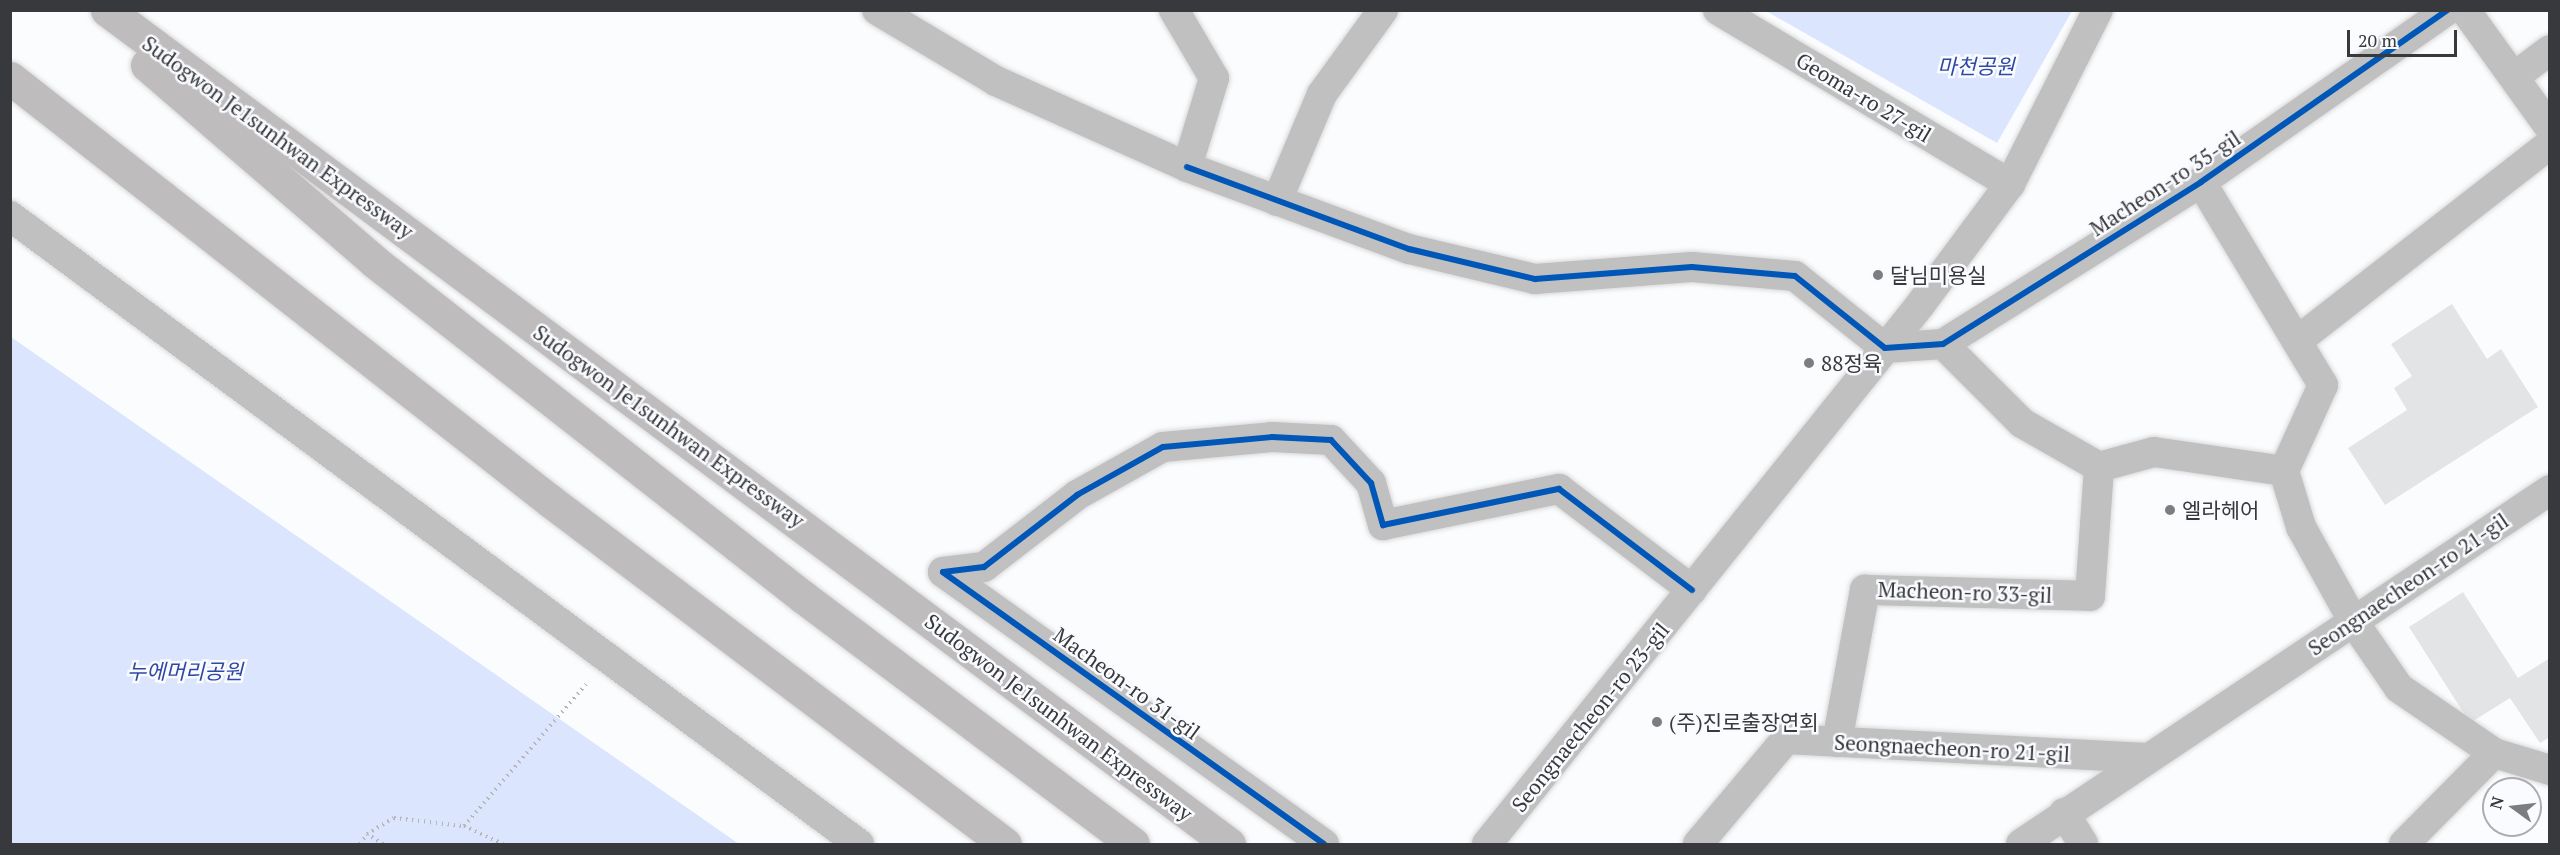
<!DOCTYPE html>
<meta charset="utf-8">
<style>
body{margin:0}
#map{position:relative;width:2560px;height:855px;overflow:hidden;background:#fbfcfe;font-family:"PT Serif","Noto Sans KR",serif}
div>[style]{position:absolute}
.green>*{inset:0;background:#dbe5fd}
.building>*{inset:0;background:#e3e4e6}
.path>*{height:4px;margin-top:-2px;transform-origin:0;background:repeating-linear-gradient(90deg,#b5b5b6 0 1.5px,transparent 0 6px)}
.roads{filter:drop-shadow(0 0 2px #d9d9da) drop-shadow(0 0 2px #d9d9da)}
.minor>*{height:30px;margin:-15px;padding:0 15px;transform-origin:15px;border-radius:15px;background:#c0c0c0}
.motorway>*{height:33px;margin:-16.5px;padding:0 16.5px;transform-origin:16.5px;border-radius:16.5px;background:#bfbcbe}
.cycleway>*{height:6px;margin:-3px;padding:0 3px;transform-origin:3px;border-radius:3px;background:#0057b8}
.dots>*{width:16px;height:16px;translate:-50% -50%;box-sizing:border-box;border:3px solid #fafbff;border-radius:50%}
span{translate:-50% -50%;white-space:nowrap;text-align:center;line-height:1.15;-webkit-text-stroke:5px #fafbff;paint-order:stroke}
.park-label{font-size:21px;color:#2f48a6;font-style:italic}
.street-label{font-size:21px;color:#38393c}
.poi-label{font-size:21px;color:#38393c}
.left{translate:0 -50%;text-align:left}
.frame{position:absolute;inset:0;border:12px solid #38393c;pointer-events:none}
.north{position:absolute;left:2482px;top:777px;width:60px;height:60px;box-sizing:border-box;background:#fafbff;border:2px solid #acadb1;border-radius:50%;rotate:285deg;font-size:16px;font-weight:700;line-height:24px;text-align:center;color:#38393c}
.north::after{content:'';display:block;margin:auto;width:21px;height:27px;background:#7c7d80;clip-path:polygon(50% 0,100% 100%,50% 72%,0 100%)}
.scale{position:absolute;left:2347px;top:30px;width:110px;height:27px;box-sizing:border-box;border:3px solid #38393c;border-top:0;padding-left:8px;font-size:18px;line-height:21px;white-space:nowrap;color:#38393c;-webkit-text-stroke:4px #fafbff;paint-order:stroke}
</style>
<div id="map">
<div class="green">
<div style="clip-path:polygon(1766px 11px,2072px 11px,1997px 143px)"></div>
<div style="clip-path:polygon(10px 337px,11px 337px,739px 844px,11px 844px)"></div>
</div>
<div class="building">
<div style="clip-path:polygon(2452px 304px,2487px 359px,2501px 349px,2538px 407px,2385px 505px,2348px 448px,2407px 410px,2394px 388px,2412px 376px,2391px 344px)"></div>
<div style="clip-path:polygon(2463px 592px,2518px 678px,2550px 658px,2550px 737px,2540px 743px,2510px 698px,2470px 723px,2409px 627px)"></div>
</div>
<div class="path">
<div style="left:464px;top:826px;width:187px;rotate:-49.3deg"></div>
<div style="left:360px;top:844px;width:12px;rotate:-55deg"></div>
<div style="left:383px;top:844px;width:19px;rotate:-148deg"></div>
<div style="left:367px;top:834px;width:31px;rotate:-31deg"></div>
<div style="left:394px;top:818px;width:70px;rotate:6.5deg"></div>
<div style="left:464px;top:826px;width:43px;rotate:24.8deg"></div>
</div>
<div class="roads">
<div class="minor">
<div style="left:877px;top:10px;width:139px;rotate:30.8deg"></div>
<div style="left:996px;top:81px;width:209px;rotate:24.2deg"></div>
<div style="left:1187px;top:167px;width:93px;rotate:-73.1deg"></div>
<div style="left:1214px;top:78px;width:79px;rotate:-120.5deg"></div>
<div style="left:1718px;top:10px;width:340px;rotate:30.8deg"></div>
<div style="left:2465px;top:10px;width:145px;rotate:54.2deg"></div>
<div style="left:2514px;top:77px;width:45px;rotate:-36.9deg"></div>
<div style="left:1187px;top:167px;width:237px;rotate:20.3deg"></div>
<div style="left:1409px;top:249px;width:130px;rotate:13.4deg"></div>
<div style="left:1535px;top:279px;width:157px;rotate:-4.4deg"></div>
<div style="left:1692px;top:267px;width:103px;rotate:5deg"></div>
<div style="left:1795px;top:276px;width:115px;rotate:38.7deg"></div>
<div style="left:1885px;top:348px;width:58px;rotate:-3.9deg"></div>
<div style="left:1943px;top:344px;width:305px;rotate:-32.1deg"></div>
<div style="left:2201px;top:182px;width:301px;rotate:-34.9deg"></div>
<div style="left:2201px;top:182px;width:237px;rotate:59deg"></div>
<div style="left:2323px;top:385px;width:94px;rotate:114.4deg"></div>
<div style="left:2284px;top:471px;width:59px;rotate:73.1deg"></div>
<div style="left:2301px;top:527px;width:107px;rotate:61deg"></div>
<div style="left:2353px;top:621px;width:81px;rotate:55.5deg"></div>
<div style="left:2399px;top:688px;width:115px;rotate:34.4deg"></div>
<div style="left:2494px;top:753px;width:59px;rotate:16.9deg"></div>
<div style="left:1277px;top:201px;width:116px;rotate:-67.2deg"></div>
<div style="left:1322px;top:94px;width:104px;rotate:-54deg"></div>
<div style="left:10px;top:216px;width:1056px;rotate:36.49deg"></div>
<div style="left:2297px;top:341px;width:321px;rotate:-37.9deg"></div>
<div style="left:1943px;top:344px;width:112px;rotate:45deg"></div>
<div style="left:2022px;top:423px;width:89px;rotate:29.7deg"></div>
<div style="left:2099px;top:467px;width:57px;rotate:-15.3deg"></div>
<div style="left:2154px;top:452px;width:131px;rotate:8.3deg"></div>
<div style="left:1837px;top:742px;width:155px;rotate:-79.6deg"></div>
<div style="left:1865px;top:590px;width:225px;rotate:1.5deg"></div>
<div style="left:2090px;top:596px;width:129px;rotate:-86deg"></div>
<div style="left:2064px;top:813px;width:36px;rotate:58deg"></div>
<div style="left:1324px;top:844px;width:468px;rotate:-144.5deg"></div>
<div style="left:943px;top:572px;width:41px;rotate:-7deg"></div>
<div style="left:984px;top:567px;width:118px;rotate:-37.7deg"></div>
<div style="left:1077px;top:495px;width:98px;rotate:-29.2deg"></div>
<div style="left:1163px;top:447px;width:109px;rotate:-5.2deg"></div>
<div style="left:1272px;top:437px;width:59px;rotate:2.9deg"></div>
<div style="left:1331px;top:440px;width:59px;rotate:47.1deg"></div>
<div style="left:1371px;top:483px;width:44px;rotate:74.1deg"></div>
<div style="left:1383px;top:525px;width:180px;rotate:-11.6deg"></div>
<div style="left:1559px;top:489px;width:167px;rotate:37.2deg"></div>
<div style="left:1487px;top:844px;width:691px;rotate:-51.22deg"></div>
<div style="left:1920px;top:305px;width:151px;rotate:-53.4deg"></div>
<div style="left:2010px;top:184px;width:195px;rotate:-63.2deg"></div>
<div style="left:1698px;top:844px;width:137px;rotate:-50deg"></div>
<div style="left:1786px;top:739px;width:361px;rotate:3deg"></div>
<div style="left:2021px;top:844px;width:637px;rotate:-33.79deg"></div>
<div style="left:2404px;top:844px;width:128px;rotate:-45.3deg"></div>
</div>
<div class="motorway">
<div style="left:107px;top:10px;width:1398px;rotate:36.62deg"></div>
<div style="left:147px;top:65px;width:301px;rotate:40.8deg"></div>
<div style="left:375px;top:262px;width:544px;rotate:38.05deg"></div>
<div style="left:803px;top:597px;width:412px;rotate:36.8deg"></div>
<div style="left:10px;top:78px;width:685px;rotate:38.06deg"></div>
<div style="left:549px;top:500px;width:571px;rotate:37.03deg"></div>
</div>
</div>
<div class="cycleway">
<div style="left:1187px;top:167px;width:237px;rotate:20.3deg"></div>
<div style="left:1409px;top:249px;width:130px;rotate:13.4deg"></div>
<div style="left:1535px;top:279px;width:157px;rotate:-4.4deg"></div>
<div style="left:1692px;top:267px;width:103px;rotate:5deg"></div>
<div style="left:1795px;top:276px;width:115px;rotate:38.7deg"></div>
<div style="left:1885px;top:348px;width:58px;rotate:-3.9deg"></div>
<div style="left:1943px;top:344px;width:305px;rotate:-32.1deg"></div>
<div style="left:2201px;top:182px;width:301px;rotate:-34.9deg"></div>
<div style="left:1324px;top:844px;width:468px;rotate:-144.5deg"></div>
<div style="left:943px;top:572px;width:41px;rotate:-7deg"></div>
<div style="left:984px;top:567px;width:118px;rotate:-37.7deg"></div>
<div style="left:1077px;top:495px;width:98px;rotate:-29.2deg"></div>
<div style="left:1163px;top:447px;width:109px;rotate:-5.2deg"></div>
<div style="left:1272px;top:437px;width:59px;rotate:2.9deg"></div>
<div style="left:1331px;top:440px;width:59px;rotate:47.1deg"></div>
<div style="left:1371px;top:483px;width:44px;rotate:74.1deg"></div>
<div style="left:1383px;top:525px;width:180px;rotate:-11.6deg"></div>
<div style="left:1559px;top:489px;width:167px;rotate:37.2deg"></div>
</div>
<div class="dots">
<div style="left:1878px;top:275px;background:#7c7d80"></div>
<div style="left:1809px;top:363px;background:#7c7d80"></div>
<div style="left:2170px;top:510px;background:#7c7d80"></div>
<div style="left:1657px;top:722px;background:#7c7d80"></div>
</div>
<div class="park-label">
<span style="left:1976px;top:66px">마천공원</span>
<span style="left:185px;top:671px">누에머리공원</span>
</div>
<div class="street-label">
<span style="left:1864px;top:97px;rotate:31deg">Geoma-ro 27-gil</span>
<span style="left:278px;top:137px;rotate:36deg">Sudogwon Je1sunhwan Expressway</span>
<span style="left:2165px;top:183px;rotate:-33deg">Macheon-ro 35-gil</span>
<span style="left:669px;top:426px;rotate:36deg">Sudogwon Je1sunhwan Expressway</span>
<span style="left:2408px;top:584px;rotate:-34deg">Seongnaecheon-ro 21-gil</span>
<span style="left:1965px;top:592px;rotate:2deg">Macheon-ro 33-gil</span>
<span style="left:1127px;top:683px;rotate:36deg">Macheon-ro 31-gil</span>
<span style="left:1059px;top:717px;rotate:37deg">Sudogwon Je1sunhwan Expressway</span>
<span style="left:1590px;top:717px;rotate:-51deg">Seongnaecheon-ro 23-gil</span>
<span style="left:1952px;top:748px;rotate:3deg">Seongnaecheon-ro 21-gil</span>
</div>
<div class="poi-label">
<span class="left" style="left:1890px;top:275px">달님미용실</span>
<span class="left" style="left:1821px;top:363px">88정육</span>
<span class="left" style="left:2182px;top:510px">엘라헤어</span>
<span class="left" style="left:1669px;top:722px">(주)진로출장연회</span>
</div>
<div class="frame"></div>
<div class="north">N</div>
<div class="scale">20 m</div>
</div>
